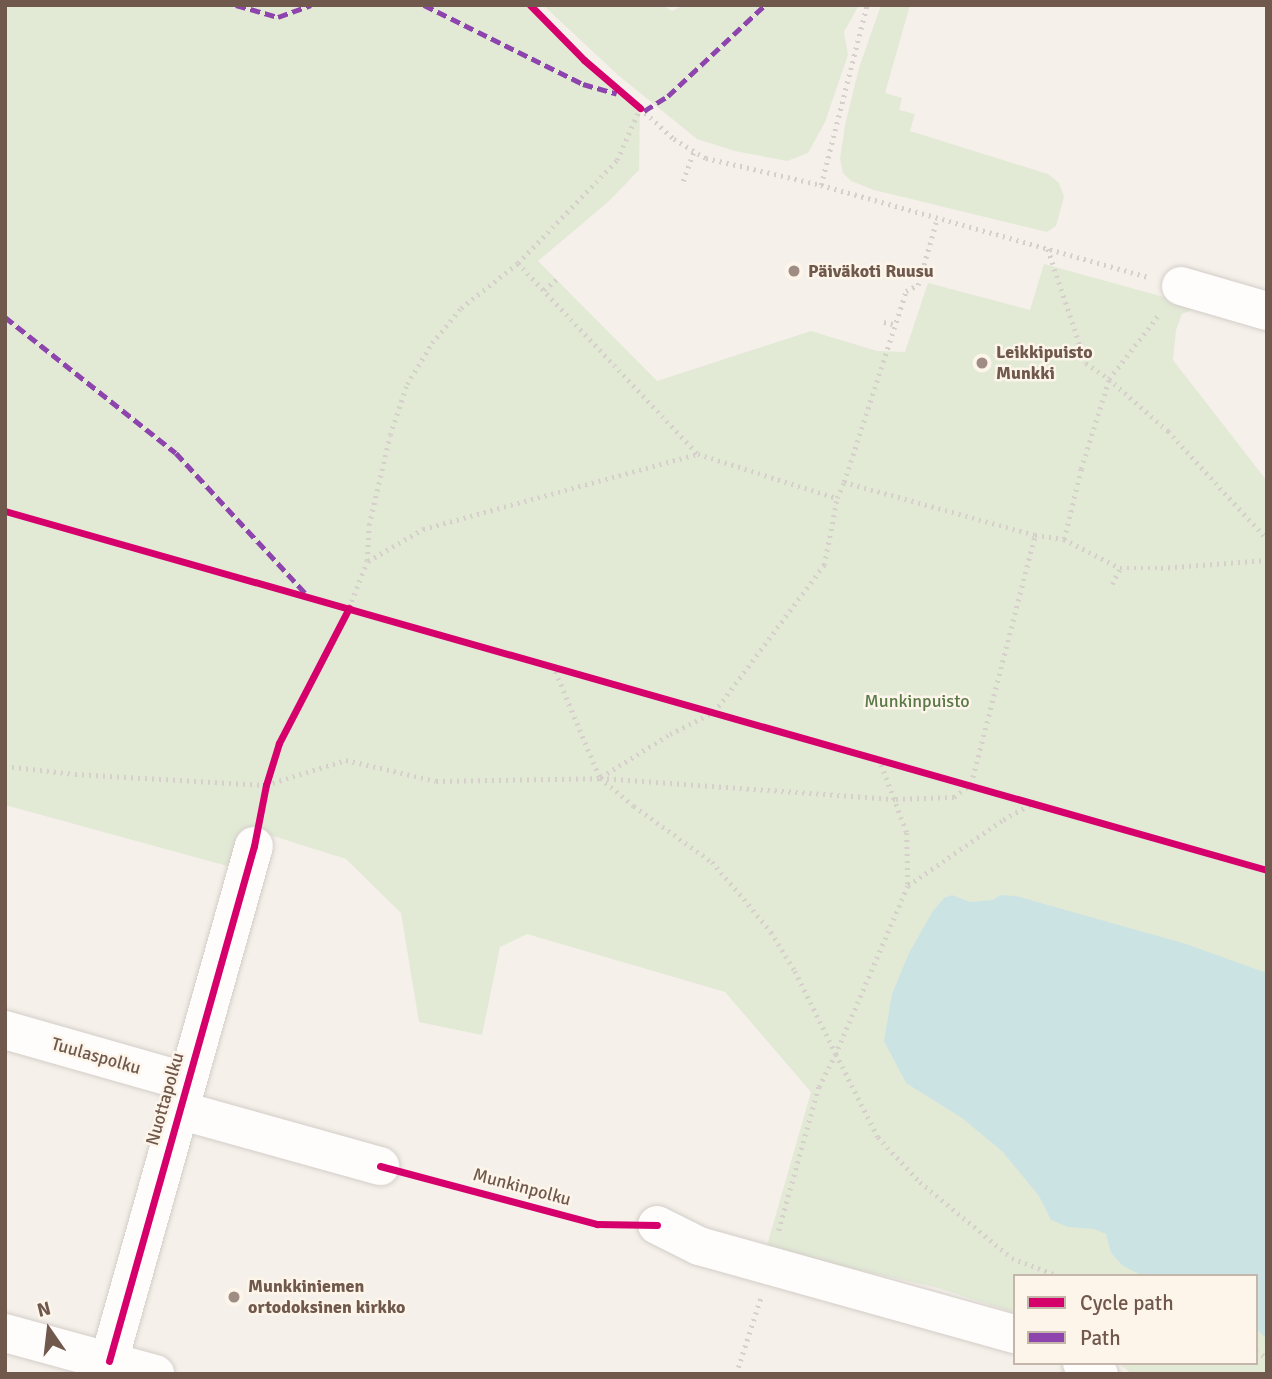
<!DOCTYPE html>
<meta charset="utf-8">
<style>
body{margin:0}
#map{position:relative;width:1272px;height:1379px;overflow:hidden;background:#f5f0ea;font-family:Signika,sans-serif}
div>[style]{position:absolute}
.green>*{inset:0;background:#e2ead6}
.water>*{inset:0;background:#cce3e4}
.path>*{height:4.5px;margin-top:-2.25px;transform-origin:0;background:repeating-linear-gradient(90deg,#d6d0cb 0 2px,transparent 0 7px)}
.roads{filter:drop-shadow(0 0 2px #d4cdc8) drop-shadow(0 0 2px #d4cdc8)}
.minor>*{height:38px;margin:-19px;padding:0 19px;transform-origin:19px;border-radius:19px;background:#fefdfc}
.quiet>*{height:5px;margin-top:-2.5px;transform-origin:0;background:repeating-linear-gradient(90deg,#8e44ad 0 10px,transparent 0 15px)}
.cycleway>*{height:7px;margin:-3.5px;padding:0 3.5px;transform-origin:3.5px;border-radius:3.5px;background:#d6006c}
.dots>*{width:19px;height:19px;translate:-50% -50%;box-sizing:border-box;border:4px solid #fdf5ea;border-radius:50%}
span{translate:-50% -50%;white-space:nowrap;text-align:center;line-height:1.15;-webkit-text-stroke:5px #fdf5ea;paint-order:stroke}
.poi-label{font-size:18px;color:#70584c;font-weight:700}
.left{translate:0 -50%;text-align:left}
.park-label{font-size:18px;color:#597a48}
.street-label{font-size:18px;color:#70584c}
.frame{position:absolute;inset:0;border:7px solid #70584c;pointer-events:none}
.legend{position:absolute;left:1013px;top:1274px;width:245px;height:91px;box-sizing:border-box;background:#fdf5ea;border:2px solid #c5b6ab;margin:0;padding:9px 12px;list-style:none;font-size:21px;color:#70584c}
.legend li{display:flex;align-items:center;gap:14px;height:35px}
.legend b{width:35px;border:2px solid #c5b6ab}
.north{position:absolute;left:14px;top:1295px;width:70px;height:70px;-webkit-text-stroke:5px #fdf5ea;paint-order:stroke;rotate:346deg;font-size:19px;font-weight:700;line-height:28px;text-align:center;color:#70584c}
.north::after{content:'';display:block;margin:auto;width:24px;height:32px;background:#70584c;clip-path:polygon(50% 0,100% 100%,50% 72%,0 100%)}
</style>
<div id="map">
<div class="green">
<div style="clip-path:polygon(5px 5px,530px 5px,584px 60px,640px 108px,639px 170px,608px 202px,538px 261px,657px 381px,811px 331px,877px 351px,905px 352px,928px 283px,1030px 310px,1044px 264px,1200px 307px,1182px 314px,1176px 330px,1173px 360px,1267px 481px,1267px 1374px,1132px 1374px,1118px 1363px,1256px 1363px,1256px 1276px,1015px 1276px,1015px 1313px,938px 1288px,766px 1249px,811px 1092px,725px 992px,527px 934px,500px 947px,482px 1035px,419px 1022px,401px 913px,346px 859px,270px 835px,231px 867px,5px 805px)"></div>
<div style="clip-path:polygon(543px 5px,662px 5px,672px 11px,684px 5px,859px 5px,844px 32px,848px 55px,825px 122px,808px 153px,787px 161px,735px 151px,697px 139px,618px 75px)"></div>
<div style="clip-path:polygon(881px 5px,910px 5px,885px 93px,902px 98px,899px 110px,915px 114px,910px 131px,1048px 174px,1059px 183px,1064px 197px,1056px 226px,1047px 232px,874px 190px,851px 181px,843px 173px,840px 159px,845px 125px,859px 68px)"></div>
</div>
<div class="water">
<div style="clip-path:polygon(952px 895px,970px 902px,993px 900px,1000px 895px,1016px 896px,1186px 944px,1267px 973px,1267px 1339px,1256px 1329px,1256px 1276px,1143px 1276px,1123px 1266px,1111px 1253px,1106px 1234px,1094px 1229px,1068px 1227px,1051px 1220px,1039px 1196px,1002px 1151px,962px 1118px,906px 1083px,884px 1041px,892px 994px,909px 953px,933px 911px,944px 898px)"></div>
</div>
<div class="path">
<div style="left:683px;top:181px;width:32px;rotate:-70deg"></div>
<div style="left:821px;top:185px;width:186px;rotate:-75.7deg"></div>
<div style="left:1048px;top:249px;width:120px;rotate:71.6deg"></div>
<div style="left:1086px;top:363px;width:28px;rotate:35deg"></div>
<div style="left:1109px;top:379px;width:79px;rotate:41.4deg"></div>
<div style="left:1168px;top:431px;width:147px;rotate:47.5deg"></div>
<div style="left:518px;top:263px;width:262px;rotate:46.7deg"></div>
<div style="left:544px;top:290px;width:16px;rotate:-40deg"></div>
<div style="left:884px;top:322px;width:13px;rotate:13deg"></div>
<div style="left:844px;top:482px;width:201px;rotate:-72deg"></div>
<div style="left:906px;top:291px;width:13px;rotate:-27deg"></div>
<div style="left:918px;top:285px;width:69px;rotate:-73.9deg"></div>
<div style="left:1064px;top:539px;width:72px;rotate:-76.3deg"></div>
<div style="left:1081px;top:469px;width:94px;rotate:-72.7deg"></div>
<div style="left:1109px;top:379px;width:83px;rotate:-52.3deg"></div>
<div style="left:368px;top:561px;width:64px;rotate:-30.2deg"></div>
<div style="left:423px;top:529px;width:285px;rotate:-15.3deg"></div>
<div style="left:698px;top:454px;width:146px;rotate:17.6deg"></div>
<div style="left:837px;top:498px;width:17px;rotate:-66deg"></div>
<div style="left:844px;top:482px;width:198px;rotate:15.5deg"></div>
<div style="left:1035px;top:535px;width:29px;rotate:8deg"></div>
<div style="left:1064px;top:539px;width:63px;rotate:27.4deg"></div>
<div style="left:1120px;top:568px;width:41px"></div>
<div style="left:1161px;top:568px;width:106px;rotate:-4.3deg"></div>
<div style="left:1112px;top:584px;width:18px;rotate:-63deg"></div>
<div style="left:349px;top:608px;width:50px;rotate:-69deg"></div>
<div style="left:367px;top:561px;width:36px;rotate:-87deg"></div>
<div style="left:369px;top:525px;width:92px;rotate:-76.9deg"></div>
<div style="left:390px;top:435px;width:54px;rotate:-71.6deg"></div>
<div style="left:407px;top:384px;width:48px;rotate:-58.6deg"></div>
<div style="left:432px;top:343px;width:45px;rotate:-50.4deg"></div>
<div style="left:461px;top:308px;width:73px;rotate:-38.3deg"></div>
<div style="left:518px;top:263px;width:143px;rotate:-46.1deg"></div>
<div style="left:617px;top:160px;width:57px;rotate:-66.1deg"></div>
<div style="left:640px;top:108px;width:46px;rotate:42.4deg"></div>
<div style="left:674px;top:139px;width:37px;rotate:31deg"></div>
<div style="left:706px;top:158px;width:118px;rotate:13.2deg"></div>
<div style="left:821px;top:185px;width:340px;rotate:15.7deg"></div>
<div style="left:553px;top:665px;width:122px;rotate:67.4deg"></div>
<div style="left:600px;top:778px;width:44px;rotate:39.5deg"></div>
<div style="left:634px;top:806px;width:96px;rotate:35.7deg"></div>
<div style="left:712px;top:862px;width:49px;rotate:49.1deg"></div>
<div style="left:744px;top:899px;width:43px;rotate:50.7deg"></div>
<div style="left:771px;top:932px;width:46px;rotate:58.4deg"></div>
<div style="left:795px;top:971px;width:93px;rotate:63.7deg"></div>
<div style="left:836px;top:1054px;width:37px;rotate:117deg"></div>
<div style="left:819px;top:1087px;width:153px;rotate:105.6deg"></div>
<div style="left:879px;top:758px;width:80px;rotate:69.5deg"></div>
<div style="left:907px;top:833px;width:53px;rotate:88.9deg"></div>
<div style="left:5px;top:766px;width:70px;rotate:6.5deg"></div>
<div style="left:75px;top:774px;width:191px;rotate:3.3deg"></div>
<div style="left:266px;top:785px;width:84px;rotate:-17.4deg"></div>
<div style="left:346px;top:760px;width:92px;rotate:13.1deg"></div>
<div style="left:436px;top:781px;width:164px;rotate:-1deg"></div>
<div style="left:600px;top:778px;width:297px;rotate:4.1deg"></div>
<div style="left:896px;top:799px;width:58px;rotate:-2deg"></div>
<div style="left:954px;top:797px;width:21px;rotate:-37deg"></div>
<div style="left:971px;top:784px;width:257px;rotate:-75.6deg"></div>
<div style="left:601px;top:777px;width:81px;rotate:-31.9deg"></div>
<div style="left:670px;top:734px;width:49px;rotate:-26.6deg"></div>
<div style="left:714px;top:712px;width:184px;rotate:-53.2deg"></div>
<div style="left:824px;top:565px;width:68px;rotate:-79deg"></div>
<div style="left:1036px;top:802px;width:39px;rotate:151deg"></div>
<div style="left:1002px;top:821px;width:114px;rotate:145.3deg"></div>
<div style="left:908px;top:886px;width:183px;rotate:113.2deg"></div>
<div style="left:836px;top:1054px;width:93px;rotate:63.2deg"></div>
<div style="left:878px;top:1137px;width:62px;rotate:47deg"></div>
<div style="left:920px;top:1182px;width:119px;rotate:39.6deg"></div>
<div style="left:1012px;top:1258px;width:50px;rotate:21deg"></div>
<div style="left:1256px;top:1351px;width:13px;rotate:32deg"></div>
<div style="left:736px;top:1374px;width:81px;rotate:-72deg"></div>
</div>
<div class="roads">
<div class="minor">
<div style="left:1181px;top:286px;width:90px;rotate:16.2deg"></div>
<div style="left:5px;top:1030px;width:189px;rotate:15.9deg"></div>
<div style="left:179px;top:1110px;width:209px;rotate:15.6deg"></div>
<div style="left:657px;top:1225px;width:47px;rotate:26.6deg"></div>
<div style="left:699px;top:1246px;width:328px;rotate:15.6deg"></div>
<div style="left:5px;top:1333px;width:156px;rotate:15.3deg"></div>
<div style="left:109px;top:1361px;width:535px;rotate:-74.28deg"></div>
<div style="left:1082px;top:1363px;width:20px;rotate:33deg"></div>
</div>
</div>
<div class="quiet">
<div style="left:236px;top:5px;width:44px;rotate:15.9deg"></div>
<div style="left:278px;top:17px;width:35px;rotate:-20deg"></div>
<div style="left:424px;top:5px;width:178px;rotate:26.4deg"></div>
<div style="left:583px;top:84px;width:35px;rotate:16deg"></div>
<div style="left:644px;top:111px;width:28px;rotate:-32deg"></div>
<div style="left:668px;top:96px;width:133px;rotate:-43.2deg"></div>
<div style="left:5px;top:317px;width:218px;rotate:38.5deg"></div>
<div style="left:176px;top:453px;width:190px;rotate:47.3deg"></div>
</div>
<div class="cycleway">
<div style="left:530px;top:5px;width:77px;rotate:45.5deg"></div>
<div style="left:584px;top:60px;width:74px;rotate:40.6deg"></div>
<div style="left:5px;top:511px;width:1312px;rotate:15.88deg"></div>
<div style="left:380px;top:1166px;width:225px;rotate:15deg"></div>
<div style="left:597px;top:1224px;width:60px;rotate:1deg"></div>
<div style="left:109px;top:1361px;width:535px;rotate:-74.28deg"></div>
<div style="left:254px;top:846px;width:62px;rotate:-78.9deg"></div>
<div style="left:266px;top:785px;width:44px;rotate:-72.8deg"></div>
<div style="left:279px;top:743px;width:152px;rotate:-62.6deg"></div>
</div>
<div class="dots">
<div style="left:794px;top:271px;background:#9f8d83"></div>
<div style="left:982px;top:363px;background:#9f8d83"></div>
<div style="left:234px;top:1297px;background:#9f8d83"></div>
</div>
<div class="poi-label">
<span class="left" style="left:808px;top:271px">Päiväkoti Ruusu</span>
<span class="left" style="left:996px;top:363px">Leikkipuisto<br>Munkki</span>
<span class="left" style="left:248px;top:1297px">Munkkiniemen<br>ortodoksinen kirkko</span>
</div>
<div class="park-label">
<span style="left:917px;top:701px">Munkinpuisto</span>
</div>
<div class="street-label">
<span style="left:96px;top:1056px;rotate:16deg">Tuulaspolku</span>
<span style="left:165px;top:1099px;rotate:-74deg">Nuottapolku</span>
<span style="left:522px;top:1187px;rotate:15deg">Munkinpolku</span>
</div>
<div class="frame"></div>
<ul class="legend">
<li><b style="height:9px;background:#d6006c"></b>Cycle path</li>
<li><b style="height:9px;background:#8e44ad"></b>Path</li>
</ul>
<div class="north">N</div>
</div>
